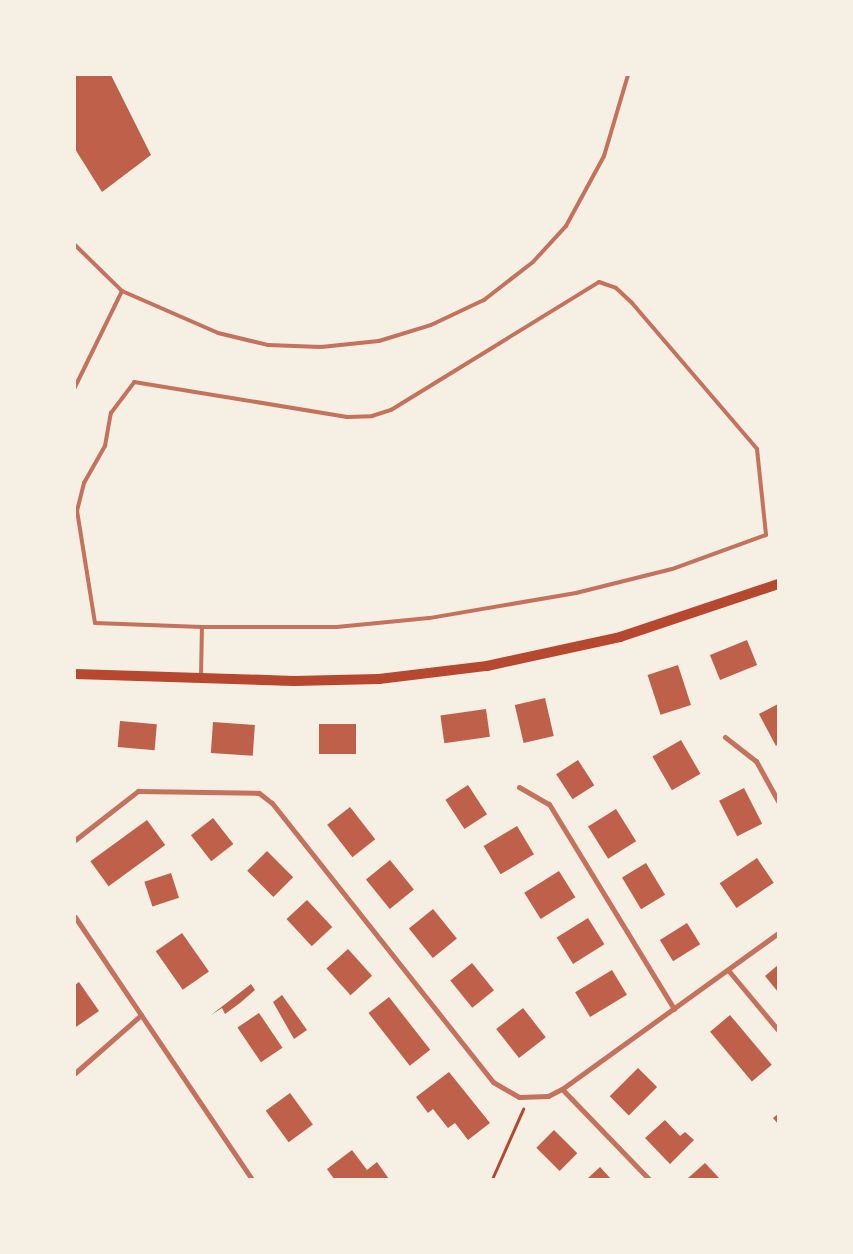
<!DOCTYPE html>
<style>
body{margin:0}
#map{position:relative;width:853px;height:1254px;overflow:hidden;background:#f6efe4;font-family:Helvetica,sans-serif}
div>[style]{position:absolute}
.building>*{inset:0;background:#bf614a;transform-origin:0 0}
.path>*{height:3px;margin:-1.5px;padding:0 1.5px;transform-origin:1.5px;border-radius:1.5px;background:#b5482f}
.service>*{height:4px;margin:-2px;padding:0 2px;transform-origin:2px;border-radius:2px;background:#c5725c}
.minor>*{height:5px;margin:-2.5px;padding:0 2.5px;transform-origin:2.5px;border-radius:2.5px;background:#c5725c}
.secondary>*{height:10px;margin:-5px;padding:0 5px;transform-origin:5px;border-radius:5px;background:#b5482f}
span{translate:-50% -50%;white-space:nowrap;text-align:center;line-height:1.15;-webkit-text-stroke:4.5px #f6efe4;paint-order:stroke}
.frame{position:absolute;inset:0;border:76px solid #f6efe4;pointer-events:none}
</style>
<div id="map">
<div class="building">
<div style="clip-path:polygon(75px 75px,111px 75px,151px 155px,102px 192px,75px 149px)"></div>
<div style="left:747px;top:640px;width:27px;height:40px;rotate:68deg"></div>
<div style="left:678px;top:665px;width:42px;height:32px;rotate:72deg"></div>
<div style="left:545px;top:698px;width:39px;height:31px;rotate:77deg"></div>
<div style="clip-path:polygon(778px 704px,778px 744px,776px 746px,759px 714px)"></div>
<div style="left:486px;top:709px;width:28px;height:46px;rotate:82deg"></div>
<div style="left:120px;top:721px;width:37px;height:26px;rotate:5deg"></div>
<div style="left:213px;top:722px;width:42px;height:31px;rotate:4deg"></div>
<div style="left:319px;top:724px;width:37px;height:30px"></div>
<div style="left:681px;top:740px;width:39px;height:33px;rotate:60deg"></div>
<div style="left:578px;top:760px;width:30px;height:26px;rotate:57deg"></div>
<div style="left:468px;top:785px;width:35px;height:27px;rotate:57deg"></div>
<div style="left:744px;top:788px;width:40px;height:28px;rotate:63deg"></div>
<div style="left:350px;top:807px;width:41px;height:29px;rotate:52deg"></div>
<div style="left:616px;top:809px;width:38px;height:33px;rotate:58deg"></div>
<div style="left:213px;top:818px;width:33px;height:28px;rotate:52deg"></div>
<div style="left:147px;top:820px;width:31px;height:70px;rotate:54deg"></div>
<div style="left:517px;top:826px;width:33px;height:39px;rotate:59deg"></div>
<div style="left:267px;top:851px;width:37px;height:28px;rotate:45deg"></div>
<div style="left:757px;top:858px;width:30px;height:45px;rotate:56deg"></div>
<div style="left:390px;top:860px;width:38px;height:31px;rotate:51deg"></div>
<div style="left:646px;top:863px;width:37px;height:28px;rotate:59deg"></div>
<div style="left:559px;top:871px;width:31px;height:41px;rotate:58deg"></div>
<div style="left:171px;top:873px;width:26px;height:28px;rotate:72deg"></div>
<div style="left:307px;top:900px;width:37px;height:28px;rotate:47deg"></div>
<div style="left:433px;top:909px;width:38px;height:31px;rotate:51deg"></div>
<div style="left:588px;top:918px;width:31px;height:37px;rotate:58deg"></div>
<div style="left:687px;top:923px;width:25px;height:32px;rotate:58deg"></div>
<div style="left:182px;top:933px;width:47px;height:32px;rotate:55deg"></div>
<div style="left:348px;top:949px;width:36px;height:29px;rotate:48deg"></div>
<div style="left:472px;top:963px;width:35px;height:28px;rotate:51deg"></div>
<div style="clip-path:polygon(778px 965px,778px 992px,765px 976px)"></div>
<div style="left:612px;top:970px;width:29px;height:43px;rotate:59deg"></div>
<div style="clip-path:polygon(79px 982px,99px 1011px,76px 1027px,75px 985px)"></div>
<div style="clip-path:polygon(251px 984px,255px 990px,240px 1003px,225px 1014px,222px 1008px,211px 1015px)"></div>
<div style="clip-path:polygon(282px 995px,307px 1030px,294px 1039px,273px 1002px)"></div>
<div style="left:389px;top:997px;width:67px;height:26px;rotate:52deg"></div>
<div style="left:523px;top:1008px;width:37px;height:34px;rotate:52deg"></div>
<div style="left:259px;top:1013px;width:42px;height:26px;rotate:56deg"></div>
<div style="left:730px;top:1015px;width:65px;height:26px;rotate:50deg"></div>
<div style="left:638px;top:1068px;width:27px;height:40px;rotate:45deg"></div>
<div style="clip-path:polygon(449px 1072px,490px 1123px,468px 1140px,455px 1123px,448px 1128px,433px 1109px,428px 1113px,416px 1097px)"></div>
<div style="left:290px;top:1093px;width:39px;height:30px;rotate:54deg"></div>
<div style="clip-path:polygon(778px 1114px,778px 1124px,773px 1118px)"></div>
<div style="clip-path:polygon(665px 1120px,680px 1136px,685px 1132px,694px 1140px,670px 1164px,645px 1138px)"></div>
<div style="left:554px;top:1130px;width:33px;height:25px;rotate:45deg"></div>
<div style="clip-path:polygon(352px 1150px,367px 1170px,377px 1162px,389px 1179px,334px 1179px,327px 1169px)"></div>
<div style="clip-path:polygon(705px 1163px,720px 1179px,687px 1179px)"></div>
<div style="clip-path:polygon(600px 1167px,611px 1179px,587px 1179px)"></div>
</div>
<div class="path">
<div style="left:492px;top:1179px;width:77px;rotate:-66.1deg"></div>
</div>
<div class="service">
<div style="left:75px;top:245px;width:66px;rotate:44.4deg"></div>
<div style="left:75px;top:387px;width:107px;rotate:-63.9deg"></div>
<div style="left:122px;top:291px;width:105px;rotate:23.6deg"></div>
<div style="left:218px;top:333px;width:51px;rotate:13.5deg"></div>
<div style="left:268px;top:345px;width:53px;rotate:2.2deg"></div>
<div style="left:321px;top:347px;width:58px;rotate:-5.9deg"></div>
<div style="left:379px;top:341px;width:54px;rotate:-17.1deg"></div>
<div style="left:431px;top:325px;width:59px;rotate:-25.3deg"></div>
<div style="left:484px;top:300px;width:62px;rotate:-37.8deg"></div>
<div style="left:533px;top:262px;width:49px;rotate:-47.5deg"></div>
<div style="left:566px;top:226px;width:80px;rotate:-61.5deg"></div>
<div style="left:604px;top:156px;width:84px;rotate:-73.5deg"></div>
<div style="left:201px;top:677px;width:50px;rotate:-88.9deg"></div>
<div style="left:202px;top:627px;width:107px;rotate:-177.9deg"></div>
<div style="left:95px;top:623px;width:113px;rotate:-99.1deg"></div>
<div style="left:77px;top:511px;width:29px;rotate:-76deg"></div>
<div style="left:84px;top:483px;width:43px;rotate:-60.4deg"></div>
<div style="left:105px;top:446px;width:34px;rotate:-80deg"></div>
<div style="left:111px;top:413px;width:39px;rotate:-53deg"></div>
<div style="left:134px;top:382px;width:216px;rotate:9.3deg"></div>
<div style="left:347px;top:417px;width:25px;rotate:-2deg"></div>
<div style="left:372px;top:416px;width:20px;rotate:-18deg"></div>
<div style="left:391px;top:410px;width:244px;rotate:-31.6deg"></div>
<div style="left:599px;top:282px;width:18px;rotate:19deg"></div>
<div style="left:616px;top:288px;width:22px;rotate:43deg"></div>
<div style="left:632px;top:303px;width:192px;rotate:49.4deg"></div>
<div style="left:757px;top:449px;width:86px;rotate:84deg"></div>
<div style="left:766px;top:535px;width:100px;rotate:160.1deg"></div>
<div style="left:672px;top:569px;width:99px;rotate:166deg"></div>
<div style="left:576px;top:593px;width:149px;rotate:170.3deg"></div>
<div style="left:429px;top:618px;width:93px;rotate:174.5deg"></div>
<div style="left:336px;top:627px;width:134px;rotate:180deg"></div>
</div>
<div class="minor">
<div style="left:725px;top:737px;width:39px;rotate:38deg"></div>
<div style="left:756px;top:761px;width:46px;rotate:61.2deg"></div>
<div style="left:519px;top:787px;width:34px;rotate:30deg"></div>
<div style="left:549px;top:804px;width:240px;rotate:58.6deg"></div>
<div style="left:75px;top:840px;width:80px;rotate:-37.9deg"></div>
<div style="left:138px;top:791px;width:121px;rotate:0.9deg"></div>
<div style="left:259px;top:793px;width:16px;rotate:38deg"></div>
<div style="left:272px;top:803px;width:356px;rotate:51.6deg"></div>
<div style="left:493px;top:1082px;width:30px;rotate:30deg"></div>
<div style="left:519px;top:1097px;width:29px;rotate:-2deg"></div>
<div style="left:548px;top:1096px;width:16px;rotate:-27deg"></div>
<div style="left:562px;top:1089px;width:266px;rotate:-35.8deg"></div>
<div style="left:75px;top:917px;width:316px;rotate:56deg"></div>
<div style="left:728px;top:970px;width:78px;rotate:50.2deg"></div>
<div style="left:75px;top:1073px;width:88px;rotate:-41.3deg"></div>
<div style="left:562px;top:1089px;width:125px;rotate:46deg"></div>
</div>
<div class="secondary">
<div style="left:75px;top:674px;width:219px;rotate:1.8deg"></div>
<div style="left:294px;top:681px;width:85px;rotate:-1.3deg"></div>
<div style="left:379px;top:679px;width:109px;rotate:-6.9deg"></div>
<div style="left:487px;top:666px;width:136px;rotate:-12.3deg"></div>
<div style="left:620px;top:637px;width:167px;rotate:-18.5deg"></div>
</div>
<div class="frame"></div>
</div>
